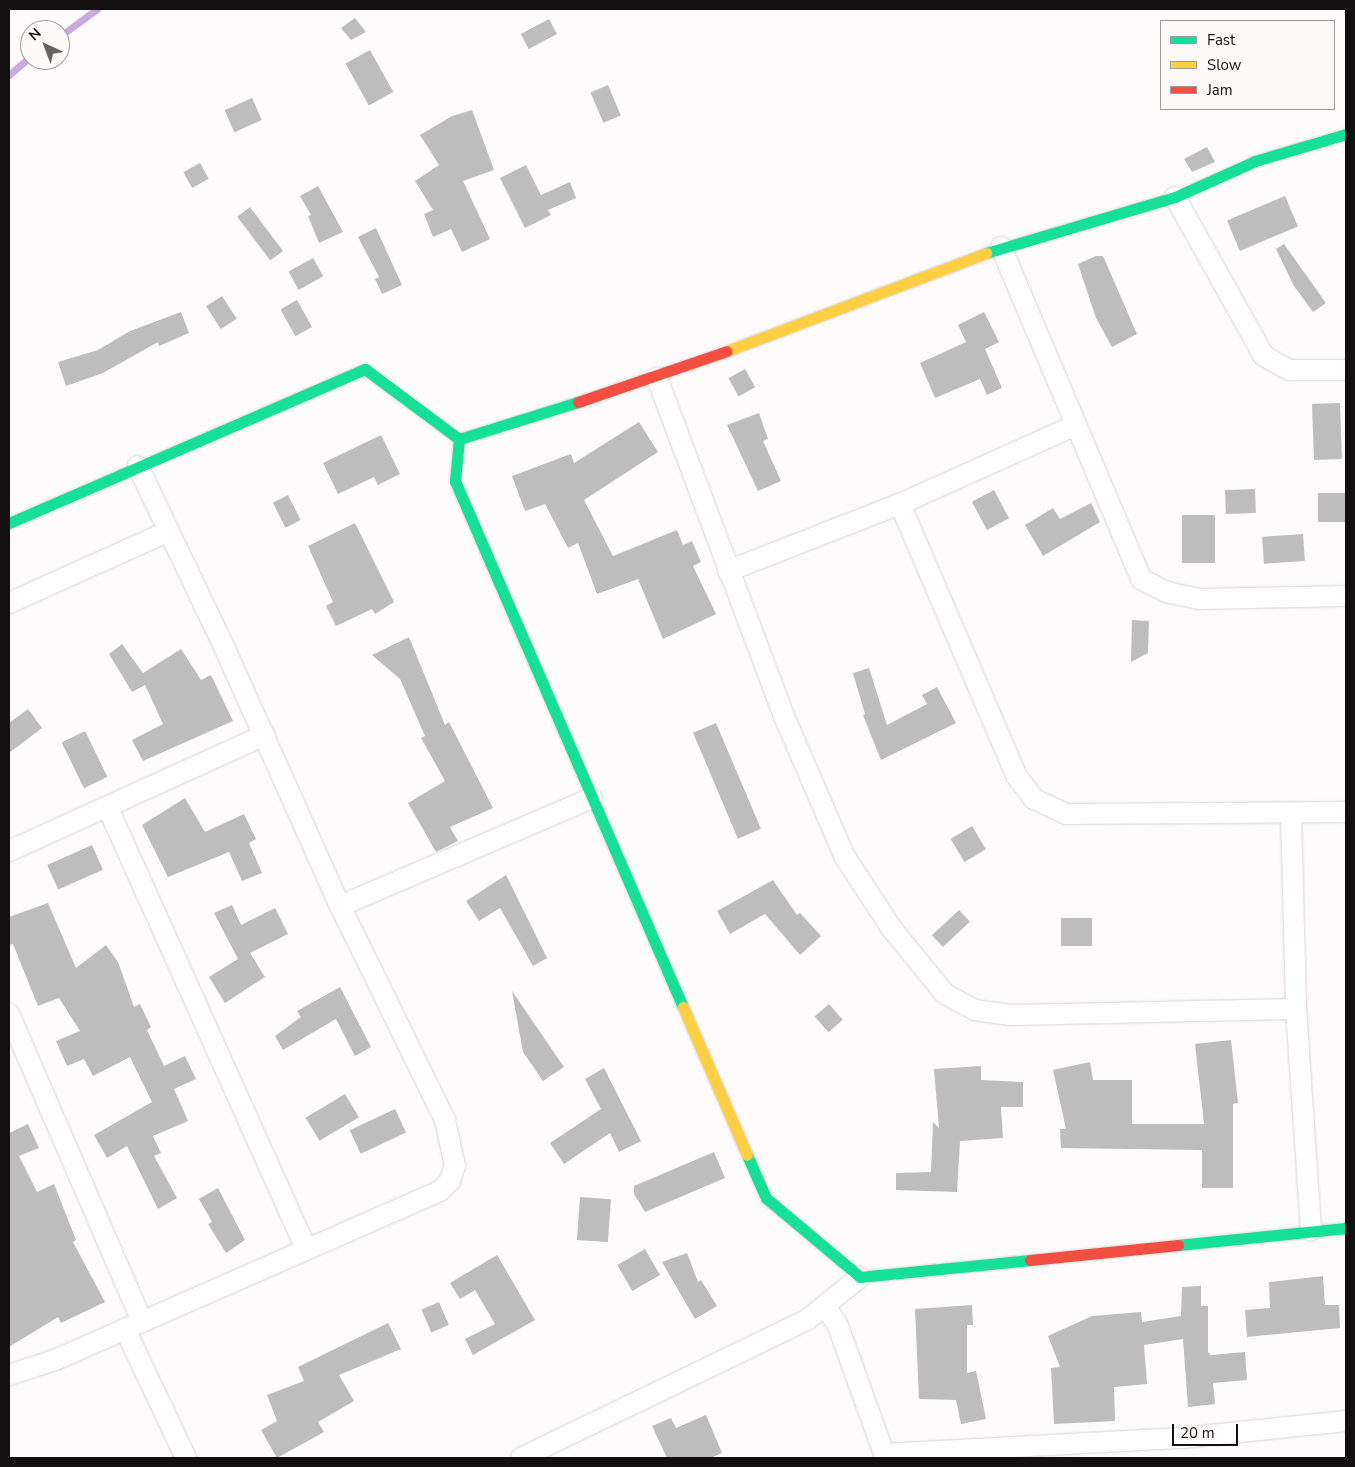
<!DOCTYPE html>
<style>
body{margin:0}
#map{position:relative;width:1355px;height:1467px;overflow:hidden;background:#fdfbfb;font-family:"Nunito Sans",sans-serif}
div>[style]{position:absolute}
.stream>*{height:7px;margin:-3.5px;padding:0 3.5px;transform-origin:3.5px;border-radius:3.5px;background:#c7aade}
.building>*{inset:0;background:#bebdbd;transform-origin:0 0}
.roads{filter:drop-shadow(0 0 1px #d7d5d5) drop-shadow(0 0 1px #d7d5d5)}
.street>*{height:20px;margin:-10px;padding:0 10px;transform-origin:10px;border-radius:10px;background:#fffefe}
.fast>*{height:11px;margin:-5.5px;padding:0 5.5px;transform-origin:5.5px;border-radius:5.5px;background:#16e098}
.slow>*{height:11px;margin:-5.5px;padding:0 5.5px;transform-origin:5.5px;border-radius:5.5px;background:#ffcf43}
.jam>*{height:11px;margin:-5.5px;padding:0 5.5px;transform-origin:5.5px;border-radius:5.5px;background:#f24e42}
span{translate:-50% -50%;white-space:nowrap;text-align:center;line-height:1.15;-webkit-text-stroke:4px #fefafa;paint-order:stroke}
.frame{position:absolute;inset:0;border:10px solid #110f10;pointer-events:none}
.legend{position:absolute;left:1160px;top:20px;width:175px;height:90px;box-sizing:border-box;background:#fefafa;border:1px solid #9f9c9c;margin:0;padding:6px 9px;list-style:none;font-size:15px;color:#110f10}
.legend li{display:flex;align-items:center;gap:10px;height:25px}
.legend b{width:25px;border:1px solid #9f9c9c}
.north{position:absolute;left:20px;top:20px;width:50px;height:50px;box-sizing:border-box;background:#fefafa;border:1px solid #9f9c9c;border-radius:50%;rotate:317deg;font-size:14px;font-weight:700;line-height:20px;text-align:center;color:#110f10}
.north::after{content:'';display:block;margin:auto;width:18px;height:22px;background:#646262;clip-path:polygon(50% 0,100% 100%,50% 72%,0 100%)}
.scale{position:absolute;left:1172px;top:1424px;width:66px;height:22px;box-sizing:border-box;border:2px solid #110f10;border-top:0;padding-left:6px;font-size:15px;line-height:18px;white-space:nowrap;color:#110f10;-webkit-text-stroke:4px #fefafa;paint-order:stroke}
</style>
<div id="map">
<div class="stream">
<div style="left:60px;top:36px;width:46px;rotate:-36.1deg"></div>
<div style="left:9px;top:75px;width:28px;rotate:-41deg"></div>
</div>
<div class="building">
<div style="clip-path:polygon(355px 18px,366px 32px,351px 40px,341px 28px)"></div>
<div style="left:549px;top:19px;width:17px;height:32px;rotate:62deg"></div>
<div style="left:370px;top:50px;width:48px;height:28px;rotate:61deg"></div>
<div style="left:608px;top:85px;width:33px;height:19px;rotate:67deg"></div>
<div style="left:252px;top:98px;width:24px;height:30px;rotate:66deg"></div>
<div style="clip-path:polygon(472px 110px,494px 170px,463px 181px,490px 239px,462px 252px,451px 229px,433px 237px,424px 214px,433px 210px,415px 181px,439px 165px,420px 135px,452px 116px)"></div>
<div style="clip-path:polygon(1207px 147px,1215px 162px,1192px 172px,1184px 159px)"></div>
<div style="left:200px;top:163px;width:18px;height:19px;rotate:61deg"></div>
<div style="clip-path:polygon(526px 165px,541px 195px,570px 182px,576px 198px,548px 210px,551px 215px,525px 228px,500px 178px)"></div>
<div style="clip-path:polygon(318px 186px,343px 232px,319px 243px,308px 216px,311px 215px,300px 196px)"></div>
<div style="left:1285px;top:196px;width:33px;height:63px;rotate:67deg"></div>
<div style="left:250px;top:207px;width:55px;height:16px;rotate:53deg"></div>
<div style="clip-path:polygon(376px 228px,402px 285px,382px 294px,375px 279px,379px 277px,358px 237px)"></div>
<div style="clip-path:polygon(1284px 244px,1326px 303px,1313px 312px,1294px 286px,1276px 249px)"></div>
<div style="clip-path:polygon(1096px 256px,1103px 256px,1137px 334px,1112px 347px,1096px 318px,1078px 264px)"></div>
<div style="left:313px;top:258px;width:21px;height:28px;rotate:61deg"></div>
<div style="left:222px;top:296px;width:27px;height:19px;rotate:57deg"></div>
<div style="left:297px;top:300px;width:31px;height:19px;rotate:61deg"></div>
<div style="clip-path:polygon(181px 312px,189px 333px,159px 346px,158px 342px,103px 373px,66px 386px,58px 362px,98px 350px,130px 331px)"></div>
<div style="clip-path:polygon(984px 312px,999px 342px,985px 349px,1002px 388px,987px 395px,980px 379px,935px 398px,920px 363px,966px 342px,958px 325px)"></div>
<div style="left:745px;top:369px;width:21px;height:19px;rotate:61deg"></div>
<div style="left:1340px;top:403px;width:56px;height:28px;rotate:88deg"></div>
<div style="clip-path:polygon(759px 413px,768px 439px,763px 441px,781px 481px,758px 491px,727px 425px)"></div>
<div style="clip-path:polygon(639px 422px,658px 452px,584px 500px,613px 556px,677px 530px,683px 545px,692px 541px,701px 562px,693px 566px,716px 614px,663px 639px,638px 579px,597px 594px,578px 543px,568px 548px,545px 504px,525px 511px,512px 476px,571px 454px,574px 463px)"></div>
<div style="clip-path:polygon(381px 435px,400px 474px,378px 485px,374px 477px,338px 494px,323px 463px)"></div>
<div style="left:1255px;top:489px;width:24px;height:30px;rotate:88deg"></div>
<div style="left:994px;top:490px;width:32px;height:25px;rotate:62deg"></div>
<div style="left:1346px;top:493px;width:29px;height:28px;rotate:90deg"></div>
<div style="left:288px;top:495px;width:28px;height:17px;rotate:63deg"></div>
<div style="clip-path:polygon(1091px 503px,1100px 522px,1043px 556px,1025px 525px,1053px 508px,1060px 519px)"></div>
<div style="left:1182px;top:515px;width:33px;height:48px"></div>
<div style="clip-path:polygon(355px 523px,394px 602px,375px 614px,372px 609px,336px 626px,326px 606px,333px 602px,308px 546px)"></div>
<div style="left:1303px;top:534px;width:27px;height:41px;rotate:86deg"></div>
<div style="clip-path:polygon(1132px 620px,1149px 621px,1148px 653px,1131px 662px)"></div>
<div style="clip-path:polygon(409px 637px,445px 725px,449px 722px,493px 808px,450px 827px,458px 841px,436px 852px,408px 803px,445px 781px,421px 738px,425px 736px,400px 679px,372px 655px)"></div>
<div style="clip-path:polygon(122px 644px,143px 673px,181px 649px,201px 680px,211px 675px,233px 721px,143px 761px,132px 740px,163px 724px,145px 685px,132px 692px,109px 654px)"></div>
<div style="clip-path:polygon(869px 668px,887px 725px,927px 704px,922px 695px,937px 687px,956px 723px,881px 760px,863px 715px,865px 714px,853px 673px)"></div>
<div style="clip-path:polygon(28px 709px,42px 728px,9px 753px,9px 723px)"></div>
<div style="left:716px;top:723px;width:115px;height:25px;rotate:67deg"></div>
<div style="left:85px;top:731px;width:51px;height:26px;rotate:64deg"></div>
<div style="clip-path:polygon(185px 798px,205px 832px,244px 814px,256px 839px,249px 843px,262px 873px,242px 881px,229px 852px,168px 877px,142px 825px)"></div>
<div style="left:972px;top:826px;width:27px;height:25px;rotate:59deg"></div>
<div style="left:92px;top:845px;width:27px;height:49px;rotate:66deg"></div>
<div style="clip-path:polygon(506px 875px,547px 958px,533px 966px,500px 908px,479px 921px,466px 901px)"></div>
<div style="clip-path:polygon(773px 880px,797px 915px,800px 913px,821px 936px,800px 955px,765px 914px,730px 934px,717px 911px)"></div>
<div style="clip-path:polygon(48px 903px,76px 968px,106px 945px,118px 962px,134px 1007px,140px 1004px,151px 1027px,147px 1030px,164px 1066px,185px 1056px,196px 1079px,174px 1089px,188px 1121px,153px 1136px,161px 1153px,154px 1156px,177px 1198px,158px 1209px,127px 1146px,107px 1158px,94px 1135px,152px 1102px,130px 1057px,93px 1076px,84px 1059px,67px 1066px,56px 1041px,80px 1031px,59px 998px,38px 1006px,13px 944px,9px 945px,9px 917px)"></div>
<div style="clip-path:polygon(232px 905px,241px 925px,275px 908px,288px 934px,250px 953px,265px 977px,225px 1003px,209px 977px,238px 959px,214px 913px)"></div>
<div style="left:959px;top:910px;width:16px;height:37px;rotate:47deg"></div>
<div style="left:1061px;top:918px;width:31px;height:28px"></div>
<div style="clip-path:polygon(340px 987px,371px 1047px,355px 1056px,336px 1019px,283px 1050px,275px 1036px,301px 1017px,297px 1011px)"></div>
<div style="clip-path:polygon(512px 991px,564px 1067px,543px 1081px,523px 1052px)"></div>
<div style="left:829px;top:1004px;width:21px;height:19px;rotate:49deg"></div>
<div style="clip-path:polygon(1231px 1040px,1238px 1103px,1233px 1104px,1233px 1188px,1202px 1188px,1202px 1150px,1061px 1148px,1060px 1129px,1066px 1129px,1053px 1070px,1090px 1062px,1093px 1080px,1132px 1080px,1132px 1124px,1204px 1124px,1195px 1044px)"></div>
<div style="clip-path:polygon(981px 1066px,981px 1080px,1023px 1082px,1023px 1107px,1001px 1107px,1003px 1138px,960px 1141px,957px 1192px,896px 1190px,896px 1173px,931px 1172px,933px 1122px,939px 1128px,934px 1069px)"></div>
<div style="clip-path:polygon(604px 1068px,641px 1141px,619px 1152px,610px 1133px,564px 1164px,550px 1143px,601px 1109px,585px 1079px)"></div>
<div style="left:345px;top:1094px;width:27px;height:46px;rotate:59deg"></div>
<div style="left:395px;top:1109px;width:26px;height:50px;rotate:65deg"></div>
<div style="clip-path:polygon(28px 1124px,39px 1148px,19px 1156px,37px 1192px,54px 1184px,76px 1240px,73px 1242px,105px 1302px,61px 1323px,58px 1317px,9px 1347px,9px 1133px)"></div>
<div style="clip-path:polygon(714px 1152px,725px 1178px,645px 1212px,634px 1194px,634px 1186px)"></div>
<div style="clip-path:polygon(218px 1188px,245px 1240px,226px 1253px,208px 1224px,212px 1222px,199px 1199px)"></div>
<div style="left:580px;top:1197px;width:31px;height:43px;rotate:4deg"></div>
<div style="left:645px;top:1249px;width:30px;height:32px;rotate:60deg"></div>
<div style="clip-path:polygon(687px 1253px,698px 1282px,701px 1280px,717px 1306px,695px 1319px,662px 1262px)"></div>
<div style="clip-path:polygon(497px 1255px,535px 1320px,473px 1355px,465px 1339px,495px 1324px,475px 1290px,460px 1299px,450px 1283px)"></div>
<div style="clip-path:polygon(1323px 1276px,1325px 1305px,1339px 1305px,1340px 1328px,1247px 1337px,1245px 1310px,1270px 1308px,1269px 1282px)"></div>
<div style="clip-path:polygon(1201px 1286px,1201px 1306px,1208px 1306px,1208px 1352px,1211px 1355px,1245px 1352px,1247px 1380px,1213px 1383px,1215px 1404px,1188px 1407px,1183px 1339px,1144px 1345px,1147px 1384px,1114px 1387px,1115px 1421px,1054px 1424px,1051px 1368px,1060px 1367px,1048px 1336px,1092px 1316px,1141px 1312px,1142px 1322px,1181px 1316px,1182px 1287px)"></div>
<div style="left:439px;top:1302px;width:25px;height:19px;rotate:67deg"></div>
<div style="clip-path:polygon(972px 1305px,973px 1325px,967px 1325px,967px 1373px,976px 1371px,986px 1419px,961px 1424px,956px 1400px,919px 1399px,915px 1309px)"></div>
<div style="clip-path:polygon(388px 1323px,401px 1349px,339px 1375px,354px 1401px,318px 1422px,324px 1432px,277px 1458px,261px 1430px,277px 1421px,267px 1395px,304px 1381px,298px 1367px)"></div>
<div style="clip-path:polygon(706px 1415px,722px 1453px,710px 1458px,667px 1458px,652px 1426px,671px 1418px,676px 1428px)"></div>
</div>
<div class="roads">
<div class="street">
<div style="left:1175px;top:197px;width:182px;rotate:60.8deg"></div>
<div style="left:1264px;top:356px;width:29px;rotate:29deg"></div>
<div style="left:1289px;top:370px;width:57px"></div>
<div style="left:1001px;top:247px;width:360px;rotate:67.1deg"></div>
<div style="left:1141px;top:579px;width:28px;rotate:27deg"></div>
<div style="left:1166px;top:592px;width:35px;rotate:12deg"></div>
<div style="left:1200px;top:599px;width:146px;rotate:-1.2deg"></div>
<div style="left:657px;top:378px;width:359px;rotate:69.4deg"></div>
<div style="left:783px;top:714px;width:156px;rotate:66.6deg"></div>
<div style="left:845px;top:857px;width:86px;rotate:56.9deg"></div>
<div style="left:892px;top:929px;width:84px;rotate:50.8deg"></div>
<div style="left:945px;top:994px;width:34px;rotate:28deg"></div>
<div style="left:975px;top:1010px;width:36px;rotate:8deg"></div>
<div style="left:1011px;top:1015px;width:285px;rotate:-1.2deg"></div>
<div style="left:900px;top:504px;width:297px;rotate:66.8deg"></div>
<div style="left:1017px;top:777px;width:28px;rotate:52deg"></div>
<div style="left:1034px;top:799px;width:35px;rotate:25deg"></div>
<div style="left:1066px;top:814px;width:280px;rotate:-0.4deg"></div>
<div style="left:728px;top:571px;width:185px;rotate:-21.3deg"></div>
<div style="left:900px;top:504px;width:193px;rotate:-24.2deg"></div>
<div style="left:9px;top:603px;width:173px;rotate:-24.2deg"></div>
<div style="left:108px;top:808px;width:483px;rotate:65.8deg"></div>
<div style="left:1291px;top:813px;width:196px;rotate:88.5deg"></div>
<div style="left:1296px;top:1009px;width:222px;rotate:86.1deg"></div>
<div style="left:9px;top:851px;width:281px;rotate:-24.4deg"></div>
<div style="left:340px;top:906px;width:274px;rotate:-23.2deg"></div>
<div style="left:9px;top:1014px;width:335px;rotate:66.6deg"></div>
<div style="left:826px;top:1307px;width:22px;rotate:58deg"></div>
<div style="left:838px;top:1326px;width:136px;rotate:70.2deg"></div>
<div style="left:884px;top:1454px;width:298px;rotate:-3.1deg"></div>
<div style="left:1182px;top:1438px;width:165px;rotate:-5.9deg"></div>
<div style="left:125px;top:1329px;width:143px;rotate:64.7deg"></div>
<div style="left:9px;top:1375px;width:48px;rotate:-18.1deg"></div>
<div style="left:55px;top:1360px;width:420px;rotate:-23.7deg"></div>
<div style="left:440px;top:1191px;width:14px;rotate:-45deg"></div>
<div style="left:450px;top:1181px;width:16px;rotate:-72deg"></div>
<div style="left:455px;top:1166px;width:47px;rotate:-102.3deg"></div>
<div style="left:445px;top:1120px;width:238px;rotate:-116.1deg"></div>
<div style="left:340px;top:906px;width:277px;rotate:-114.1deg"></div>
<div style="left:227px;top:653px;width:207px;rotate:-115.5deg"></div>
<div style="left:521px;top:1458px;width:319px;rotate:-25.8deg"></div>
<div style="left:808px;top:1319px;width:67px;rotate:-38.9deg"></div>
</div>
<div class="fast">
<div style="left:986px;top:253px;width:197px;rotate:-16.5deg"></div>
<div style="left:1175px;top:197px;width:88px;rotate:-24.2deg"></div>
<div style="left:1255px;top:161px;width:95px;rotate:-16.5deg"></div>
<div style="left:459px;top:439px;width:42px;rotate:95.4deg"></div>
<div style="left:455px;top:481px;width:573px;rotate:66.57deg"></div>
<div style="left:9px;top:523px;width:388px;rotate:-23.4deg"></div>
<div style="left:365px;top:369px;width:117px;rotate:36.7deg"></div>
<div style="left:459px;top:439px;width:125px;rotate:-17.3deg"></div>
<div style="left:747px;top:1155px;width:47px;rotate:66.2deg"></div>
<div style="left:766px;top:1198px;width:123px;rotate:40deg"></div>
<div style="left:860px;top:1277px;width:171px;rotate:-5.7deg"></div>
<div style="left:1178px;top:1245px;width:169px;rotate:-5.8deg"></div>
</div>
<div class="slow">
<div style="left:727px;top:351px;width:277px;rotate:-20.7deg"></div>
<div style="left:683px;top:1007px;width:161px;rotate:66.6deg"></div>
</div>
<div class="jam">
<div style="left:578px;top:402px;width:157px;rotate:-18.9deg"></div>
<div style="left:1030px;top:1260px;width:149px;rotate:-5.8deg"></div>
</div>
</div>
<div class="frame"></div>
<ul class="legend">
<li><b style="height:6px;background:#16e098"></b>Fast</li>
<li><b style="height:6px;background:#ffcf43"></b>Slow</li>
<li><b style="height:6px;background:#f24e42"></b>Jam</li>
</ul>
<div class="north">N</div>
<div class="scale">20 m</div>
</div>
